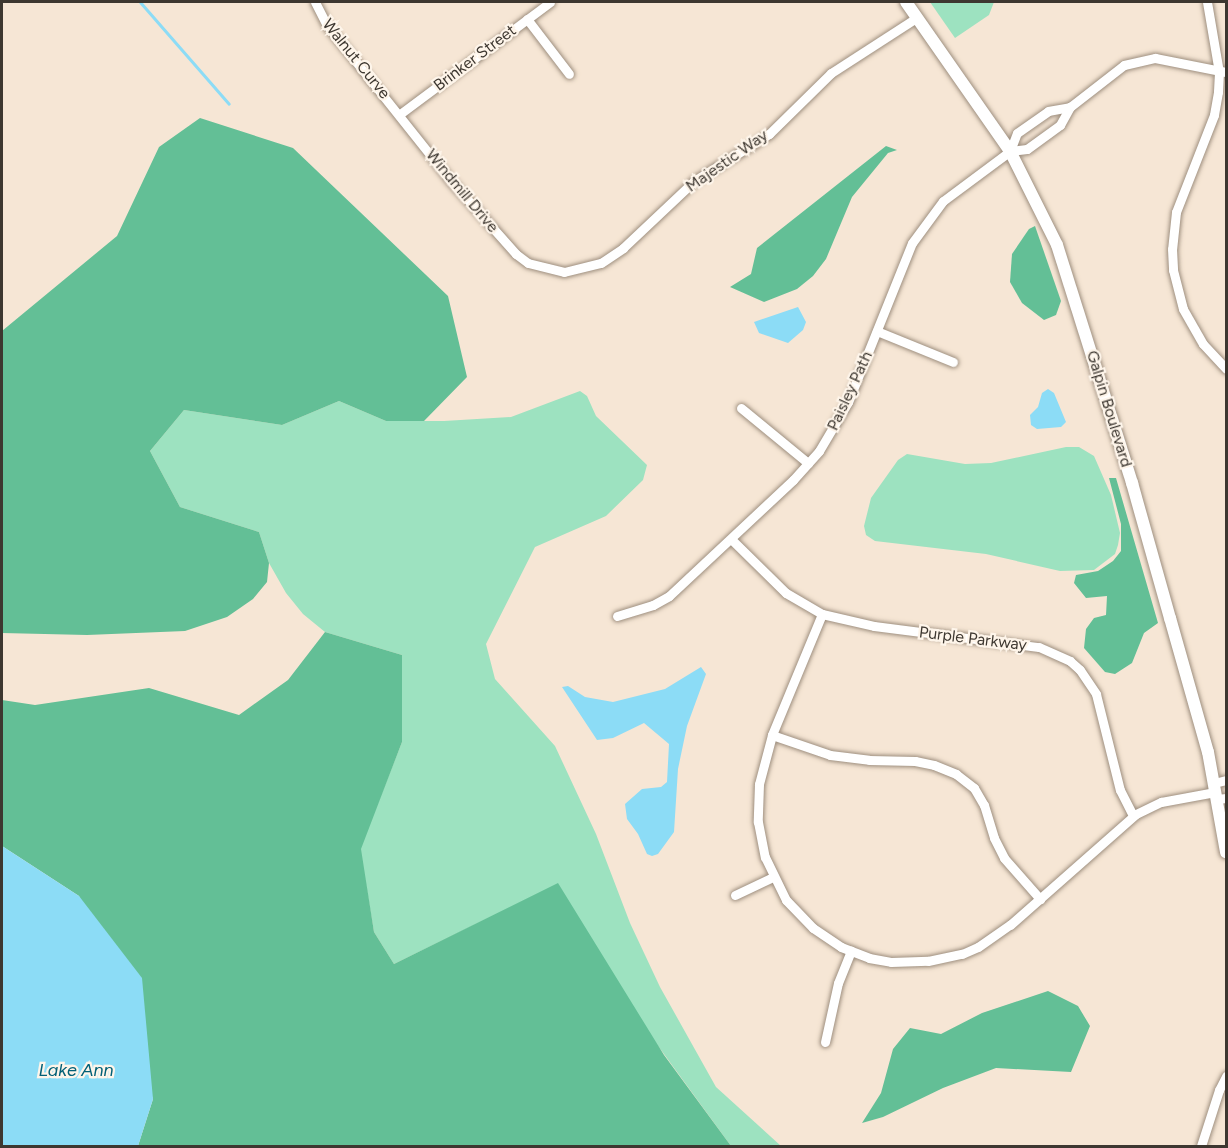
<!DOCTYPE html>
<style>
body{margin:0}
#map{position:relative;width:1228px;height:1148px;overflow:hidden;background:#f6e6d5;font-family:Figtree,sans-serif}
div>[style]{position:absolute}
.green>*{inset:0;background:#9de2c0}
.forest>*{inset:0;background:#63bf96}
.water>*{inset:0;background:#8cdcf6}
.stream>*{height:3px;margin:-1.5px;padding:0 1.5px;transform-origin:1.5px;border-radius:1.5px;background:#8cdcf6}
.roads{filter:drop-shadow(0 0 2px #9e8f7f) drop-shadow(0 0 2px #9e8f7f)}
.minor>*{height:9px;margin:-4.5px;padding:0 4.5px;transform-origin:4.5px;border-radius:4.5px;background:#fff}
.tertiary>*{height:12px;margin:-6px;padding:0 6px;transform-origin:6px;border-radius:6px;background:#fff}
span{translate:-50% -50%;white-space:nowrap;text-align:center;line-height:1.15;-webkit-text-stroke:4.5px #fef5ea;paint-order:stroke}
.street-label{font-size:16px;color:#3d3730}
.water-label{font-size:18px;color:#026077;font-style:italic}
.frame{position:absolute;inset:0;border:3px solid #3d3730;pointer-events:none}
</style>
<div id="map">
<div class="green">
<div style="clip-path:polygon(930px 2px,994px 2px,989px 15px,955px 38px)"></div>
<div style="clip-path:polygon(580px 391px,587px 396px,596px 416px,647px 465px,643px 480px,606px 516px,535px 547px,486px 644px,495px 679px,555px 746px,596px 834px,630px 923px,660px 987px,716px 1087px,781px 1146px,731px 1146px,637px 1017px,558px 884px,394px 964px,374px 932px,360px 849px,402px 742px,402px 655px,325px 632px,303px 614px,286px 593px,269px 563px,259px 532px,180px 507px,150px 451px,184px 410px,282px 425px,339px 401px,386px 421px,444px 421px,511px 417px)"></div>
<div style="clip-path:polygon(1066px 447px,1079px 447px,1094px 456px,1111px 495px,1120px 533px,1118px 545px,1115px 554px,1094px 570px,1060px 571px,986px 554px,875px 541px,866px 535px,864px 526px,871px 498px,898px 460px,907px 454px,965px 464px,991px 463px)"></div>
</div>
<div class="forest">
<div style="clip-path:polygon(200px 118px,293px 148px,448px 296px,467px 377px,424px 421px,386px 421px,339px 401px,282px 425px,184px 410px,150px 451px,180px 507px,259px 532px,269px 563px,267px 582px,253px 599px,227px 617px,185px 631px,87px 635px,2px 633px,2px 331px,117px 236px,159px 147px)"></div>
<div style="clip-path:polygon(886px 146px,897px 150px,888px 153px,852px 197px,826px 259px,813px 276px,797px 289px,764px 302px,730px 287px,751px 274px,757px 248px)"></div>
<div style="clip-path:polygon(1035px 226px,1061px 301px,1056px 315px,1044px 320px,1022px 303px,1010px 282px,1012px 254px,1029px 229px)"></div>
<div style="clip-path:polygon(1109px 478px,1116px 478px,1158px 623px,1144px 633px,1132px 663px,1115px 674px,1105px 672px,1084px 648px,1086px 629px,1094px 618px,1106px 615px,1107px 596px,1086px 598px,1074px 583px,1076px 575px,1098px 571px,1113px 561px,1121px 551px,1121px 524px)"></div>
<div style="clip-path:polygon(325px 632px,402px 655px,402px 742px,361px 849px,374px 932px,394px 964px,558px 883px,664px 1055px,731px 1146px,138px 1146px,153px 1099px,79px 896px,2px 846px,2px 700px,35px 705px,149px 688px,239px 715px,288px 680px)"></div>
<div style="clip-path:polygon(1048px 991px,1078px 1006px,1090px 1026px,1071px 1072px,996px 1068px,943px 1088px,883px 1117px,862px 1123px,881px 1093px,893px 1049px,910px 1028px,941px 1034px,982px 1013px)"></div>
</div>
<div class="water">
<div style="clip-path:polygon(798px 307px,806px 322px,803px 330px,788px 343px,759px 333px,754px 322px)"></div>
<div style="clip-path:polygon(1048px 389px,1054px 393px,1066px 422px,1061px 427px,1037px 429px,1031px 425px,1030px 415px,1038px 407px,1042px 393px)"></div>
<div style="clip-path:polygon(701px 667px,706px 674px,687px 726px,678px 769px,674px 832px,658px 854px,652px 856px,647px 854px,638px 834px,627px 819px,625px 804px,642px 789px,661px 787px,667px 782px,669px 744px,644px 723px,613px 738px,597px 740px,562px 687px,568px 686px,585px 697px,613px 702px,665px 689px)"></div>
<div style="clip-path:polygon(2px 846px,79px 896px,142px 978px,153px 1099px,138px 1146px,2px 1146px)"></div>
</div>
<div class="stream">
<div style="left:140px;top:2px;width:135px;rotate:48.9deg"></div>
</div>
<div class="roads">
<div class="minor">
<div style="left:315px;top:2px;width:25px;rotate:63deg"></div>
<div style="left:326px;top:24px;width:201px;rotate:51.5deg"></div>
<div style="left:451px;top:181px;width:98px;rotate:48.3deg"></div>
<div style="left:516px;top:254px;width:15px;rotate:37deg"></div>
<div style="left:528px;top:263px;width:37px;rotate:14deg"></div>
<div style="left:564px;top:272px;width:38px;rotate:-14deg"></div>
<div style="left:601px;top:263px;width:27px;rotate:-34deg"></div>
<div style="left:623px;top:248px;width:98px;rotate:-43.3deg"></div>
<div style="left:694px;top:181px;width:89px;rotate:-32.1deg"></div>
<div style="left:769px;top:134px;width:87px;rotate:-44.5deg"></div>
<div style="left:831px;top:73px;width:101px;rotate:-32.9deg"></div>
<div style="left:1207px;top:2px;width:71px;rotate:80.3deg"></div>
<div style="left:1219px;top:72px;width:20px;rotate:93deg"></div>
<div style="left:1218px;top:92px;width:23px;rotate:100deg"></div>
<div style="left:1214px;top:115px;width:104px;rotate:111.4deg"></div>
<div style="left:1176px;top:212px;width:37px;rotate:96deg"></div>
<div style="left:1172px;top:249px;width:21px;rotate:87deg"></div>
<div style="left:1173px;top:270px;width:40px;rotate:75.6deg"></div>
<div style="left:1183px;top:309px;width:40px;rotate:60.3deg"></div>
<div style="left:1203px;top:344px;width:34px;rotate:47deg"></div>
<div style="left:527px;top:19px;width:69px;rotate:52.6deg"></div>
<div style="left:400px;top:114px;width:187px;rotate:-36.7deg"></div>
<div style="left:1010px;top:151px;width:19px;rotate:-69deg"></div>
<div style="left:1017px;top:133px;width:38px;rotate:-35deg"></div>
<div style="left:1048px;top:111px;width:22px;rotate:-10deg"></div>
<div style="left:877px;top:331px;width:82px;rotate:22.2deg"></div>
<div style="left:741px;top:408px;width:87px;rotate:39.4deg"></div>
<div style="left:731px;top:539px;width:77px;rotate:44.5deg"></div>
<div style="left:786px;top:593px;width:42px;rotate:30.3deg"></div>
<div style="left:822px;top:614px;width:53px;rotate:13deg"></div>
<div style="left:874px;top:626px;width:166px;rotate:7.3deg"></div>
<div style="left:1039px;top:647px;width:34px;rotate:24deg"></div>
<div style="left:1070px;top:661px;width:13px;rotate:42deg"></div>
<div style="left:1080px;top:670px;width:29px;rotate:56deg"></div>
<div style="left:1096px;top:694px;width:99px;rotate:76deg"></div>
<div style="left:1120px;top:790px;width:29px;rotate:63deg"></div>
<div style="left:822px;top:614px;width:131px;rotate:112.5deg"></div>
<div style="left:772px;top:735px;width:51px;rotate:104.9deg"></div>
<div style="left:759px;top:784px;width:38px;rotate:92deg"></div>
<div style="left:758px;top:822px;width:36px;rotate:79deg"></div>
<div style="left:765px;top:857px;width:48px;rotate:64deg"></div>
<div style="left:786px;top:900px;width:39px;rotate:46deg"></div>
<div style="left:813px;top:928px;width:34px;rotate:34deg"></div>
<div style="left:841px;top:947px;width:30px;rotate:21deg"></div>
<div style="left:869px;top:958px;width:22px;rotate:10deg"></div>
<div style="left:891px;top:962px;width:37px;rotate:-2deg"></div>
<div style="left:928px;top:961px;width:35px;rotate:-12deg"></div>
<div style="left:962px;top:954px;width:17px;rotate:-24deg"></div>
<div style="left:978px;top:947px;width:39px;rotate:-35deg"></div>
<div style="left:1010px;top:925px;width:168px;rotate:-41.4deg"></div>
<div style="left:1136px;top:814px;width:28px;rotate:-26deg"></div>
<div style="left:1161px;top:802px;width:55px;rotate:-10.5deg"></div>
<div style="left:617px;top:616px;width:38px;rotate:-17deg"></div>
<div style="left:653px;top:605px;width:18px;rotate:-29deg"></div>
<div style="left:669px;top:596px;width:170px;rotate:-43.1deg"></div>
<div style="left:793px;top:480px;width:39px;rotate:-48deg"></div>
<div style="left:819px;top:451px;width:57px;rotate:-59.4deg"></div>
<div style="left:848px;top:402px;width:171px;rotate:-68.1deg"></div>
<div style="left:912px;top:243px;width:52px;rotate:-53.6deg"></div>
<div style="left:943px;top:201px;width:84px;rotate:-36.7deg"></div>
<div style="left:1010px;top:151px;width:17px;rotate:-7deg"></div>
<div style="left:1027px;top:149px;width:41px;rotate:-36deg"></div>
<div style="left:1060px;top:125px;width:21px;rotate:-61deg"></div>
<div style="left:1070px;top:107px;width:68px;rotate:-37.9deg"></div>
<div style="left:1124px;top:65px;width:32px;rotate:-13deg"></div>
<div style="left:1155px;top:58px;width:72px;rotate:11.2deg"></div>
<div style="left:772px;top:735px;width:61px;rotate:19deg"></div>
<div style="left:830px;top:755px;width:39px;rotate:7deg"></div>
<div style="left:869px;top:760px;width:46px;rotate:1.2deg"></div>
<div style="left:915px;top:761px;width:19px;rotate:12deg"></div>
<div style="left:934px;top:765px;width:24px;rotate:22deg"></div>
<div style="left:956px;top:774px;width:23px;rotate:38deg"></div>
<div style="left:974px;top:788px;width:20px;rotate:60deg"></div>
<div style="left:984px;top:805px;width:34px;rotate:73deg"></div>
<div style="left:994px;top:838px;width:22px;rotate:63deg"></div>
<div style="left:1004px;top:858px;width:55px;rotate:48.7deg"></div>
<div style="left:1214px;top:783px;width:12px;rotate:-14deg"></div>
<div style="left:1217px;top:799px;width:9px;rotate:-6deg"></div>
<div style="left:735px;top:895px;width:42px;rotate:-25.3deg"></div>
<div style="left:825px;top:1042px;width:60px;rotate:-77.6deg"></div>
<div style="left:838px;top:983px;width:35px;rotate:-68deg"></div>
<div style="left:1201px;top:1146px;width:59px;rotate:-72.2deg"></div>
<div style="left:1219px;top:1090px;width:16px;rotate:-63deg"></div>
</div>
<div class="tertiary">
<div style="left:906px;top:2px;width:182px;rotate:55.1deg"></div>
<div style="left:1010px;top:151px;width:105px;rotate:63.4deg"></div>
<div style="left:1057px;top:245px;width:250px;rotate:72.5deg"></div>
<div style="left:1132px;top:483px;width:140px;rotate:74.3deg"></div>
<div style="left:1170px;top:618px;width:139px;rotate:74.2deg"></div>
<div style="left:1208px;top:752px;width:102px;rotate:79.8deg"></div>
</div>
</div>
<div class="street-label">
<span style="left:475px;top:58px;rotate:-37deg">Brinker Street</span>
<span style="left:356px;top:59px;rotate:51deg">Walnut Curve</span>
<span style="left:727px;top:161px;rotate:-35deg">Majestic Way</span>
<span style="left:462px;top:191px;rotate:50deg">Windmill Drive</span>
<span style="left:850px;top:391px;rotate:-65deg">Paisley Path</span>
<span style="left:1109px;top:409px;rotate:73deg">Galpin Boulevard</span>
<span style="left:973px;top:639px;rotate:7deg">Purple Parkway</span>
</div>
<div class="water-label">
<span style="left:76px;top:1070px">Lake Ann</span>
</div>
<div class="frame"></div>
</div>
